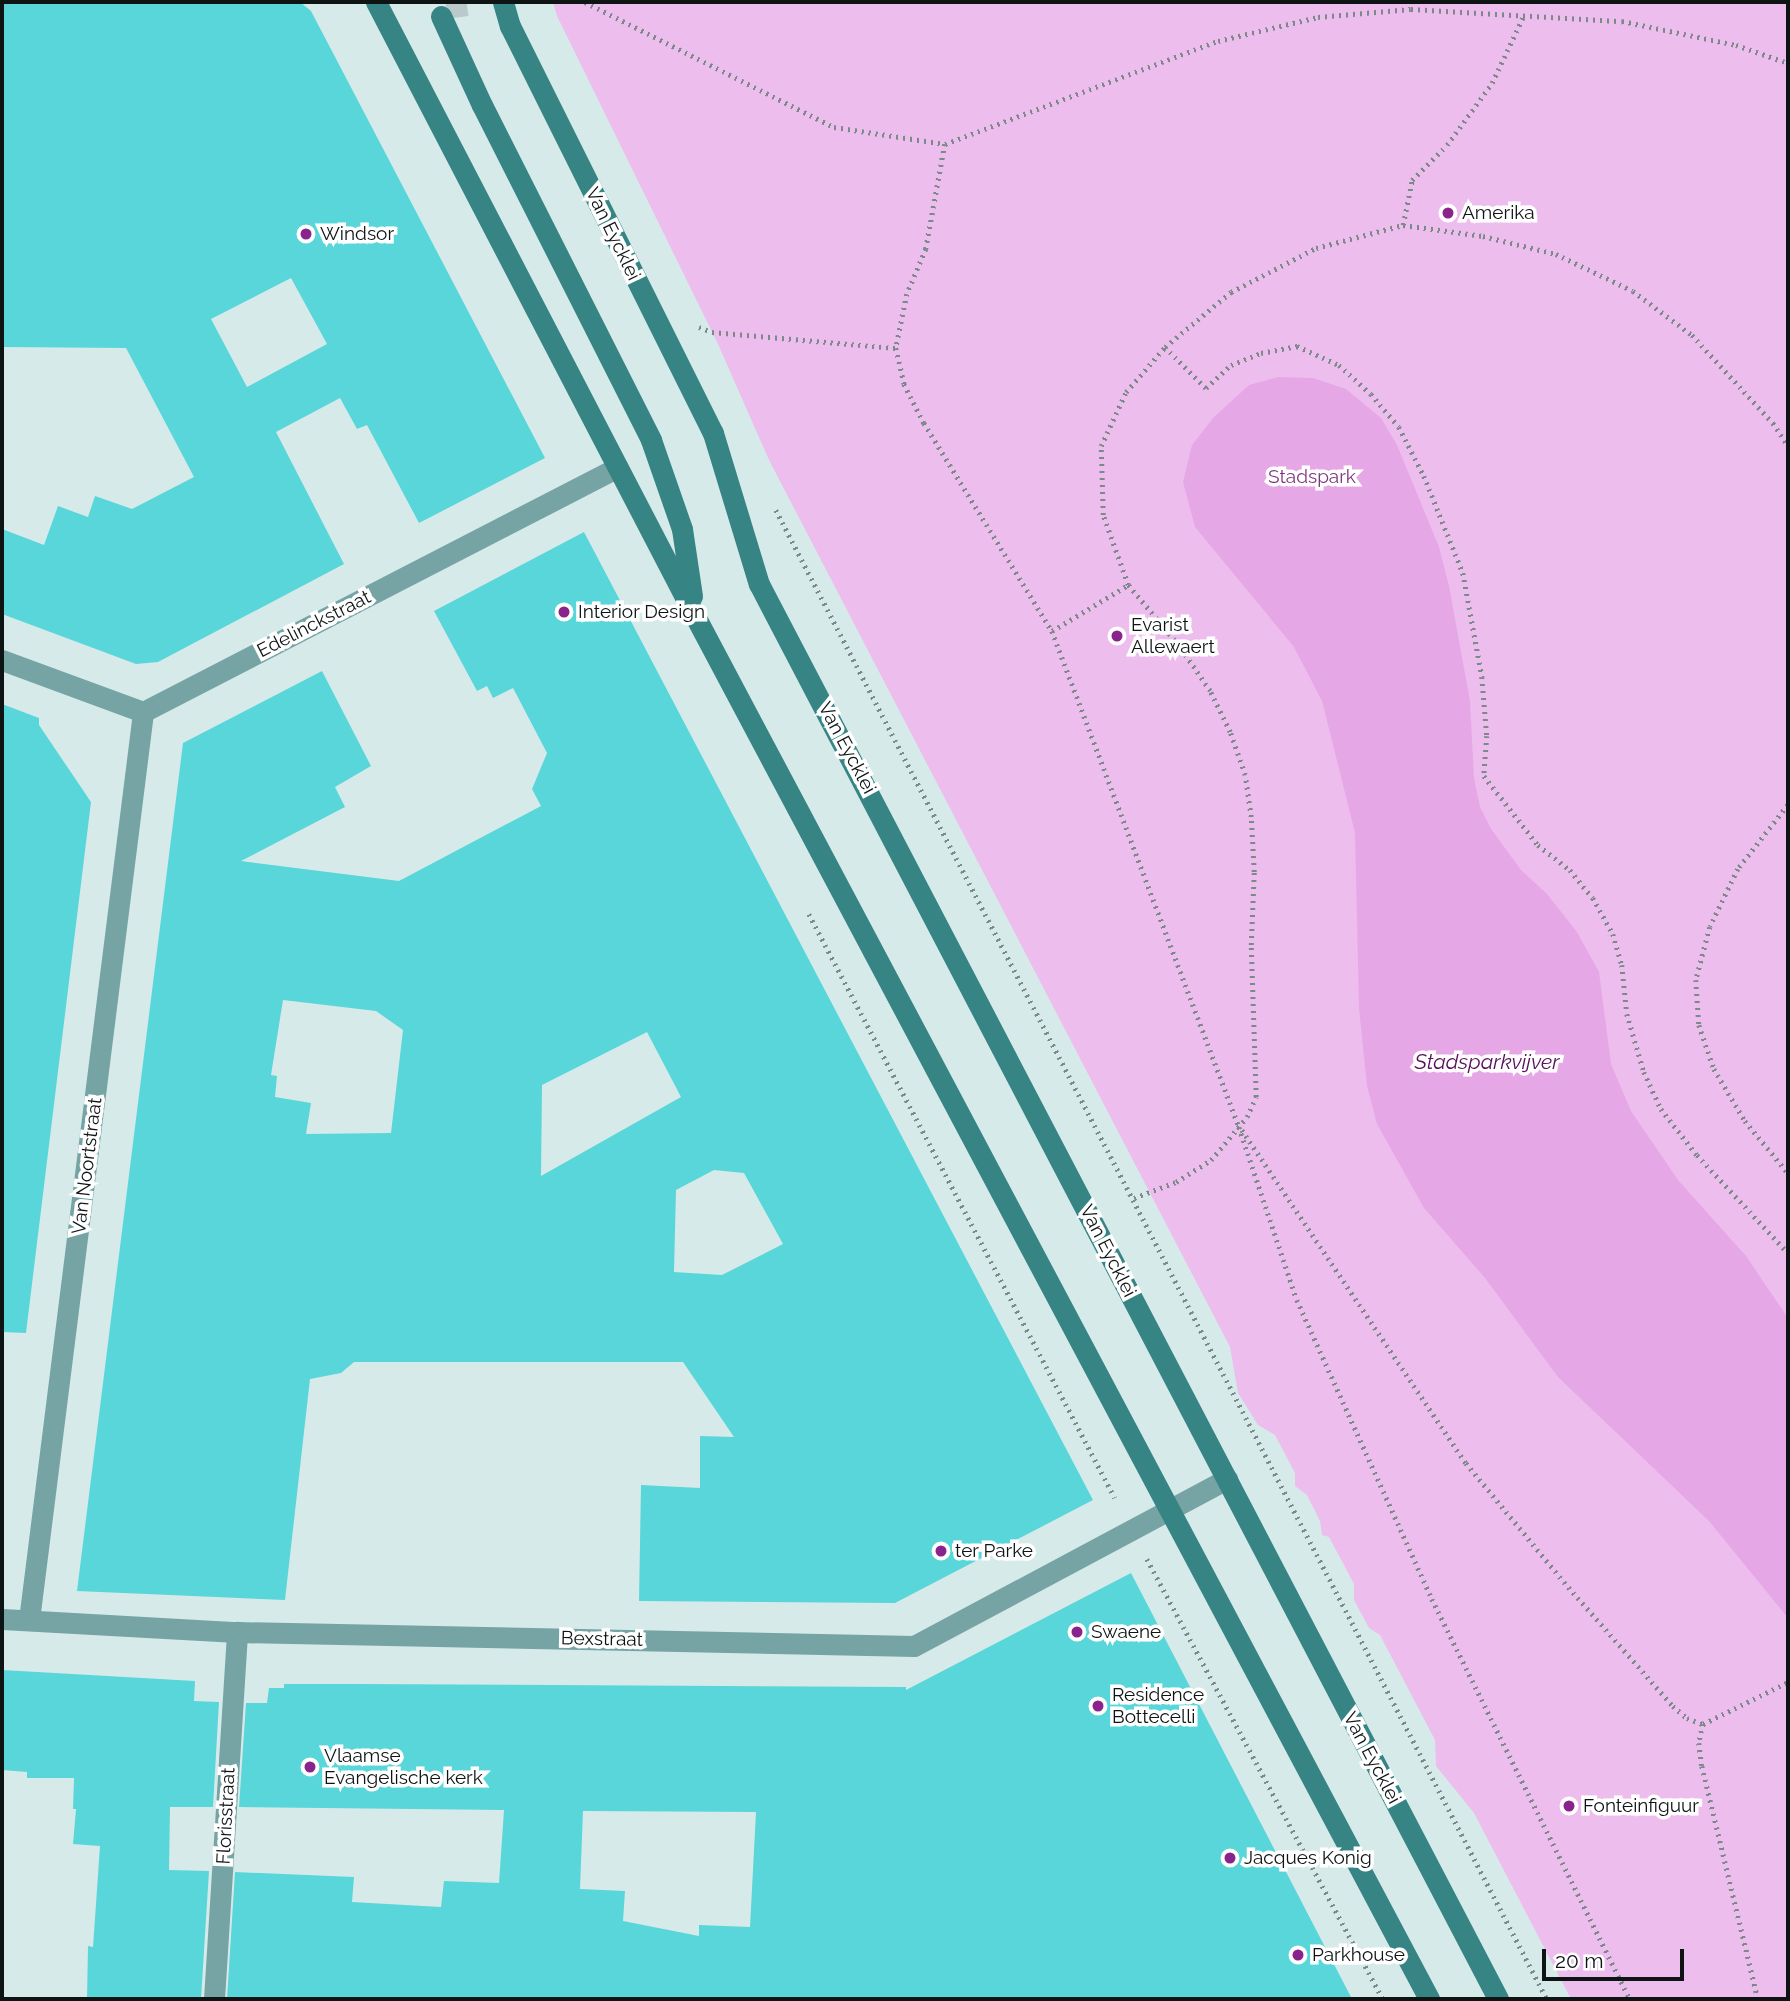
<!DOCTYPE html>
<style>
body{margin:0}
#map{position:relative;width:1790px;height:2001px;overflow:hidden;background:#d7eaea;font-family:Raleway,sans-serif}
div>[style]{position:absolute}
.green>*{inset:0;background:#edbded}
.water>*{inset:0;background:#e6a7e6}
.building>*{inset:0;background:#59d6d9}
.secondary-tunnel>*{height:21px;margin-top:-10.5px;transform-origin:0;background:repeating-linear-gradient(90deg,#b9caca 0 21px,transparent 0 31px)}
.path>*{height:4.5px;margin-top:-2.25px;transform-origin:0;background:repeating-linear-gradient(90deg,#7c8989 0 2px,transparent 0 7px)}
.street>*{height:21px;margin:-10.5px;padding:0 10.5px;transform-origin:10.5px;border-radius:10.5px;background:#76a4a5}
.secondary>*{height:21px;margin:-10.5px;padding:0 10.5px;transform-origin:10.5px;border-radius:10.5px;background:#378485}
.dots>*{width:19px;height:19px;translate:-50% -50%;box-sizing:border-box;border:4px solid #fff;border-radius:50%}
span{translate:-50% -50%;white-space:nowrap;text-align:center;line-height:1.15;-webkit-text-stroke:7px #fff;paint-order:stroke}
.poi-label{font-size:19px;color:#0e1414}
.left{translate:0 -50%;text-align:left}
.street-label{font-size:19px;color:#0e1414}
.park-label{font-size:19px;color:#7e357f}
.water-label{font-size:21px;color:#5a0f5c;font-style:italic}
.frame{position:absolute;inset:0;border:4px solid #0e1414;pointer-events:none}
.scale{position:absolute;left:1542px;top:1949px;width:142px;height:32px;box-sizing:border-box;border:4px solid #0e1414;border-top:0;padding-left:9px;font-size:21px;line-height:24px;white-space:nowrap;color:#0e1414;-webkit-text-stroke:5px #fff;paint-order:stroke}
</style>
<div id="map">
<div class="green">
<div style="clip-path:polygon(553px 2px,1788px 2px,1788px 1999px,1571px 1999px,1474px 1813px,1436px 1766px,1435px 1740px,1380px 1635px,1369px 1628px,1354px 1600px,1354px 1584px,1329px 1537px,1322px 1535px,1320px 1521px,1307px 1495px,1295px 1486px,1295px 1473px,1275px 1435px,1258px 1425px,1238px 1393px,1230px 1347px,769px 460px,718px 344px,557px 16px)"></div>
</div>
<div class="water">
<div style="clip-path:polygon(1278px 377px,1313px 378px,1346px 389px,1381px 418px,1397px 445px,1439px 547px,1449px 586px,1470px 701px,1474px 778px,1480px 807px,1491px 829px,1521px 870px,1547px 894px,1577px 932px,1599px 972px,1611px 1064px,1631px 1111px,1678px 1180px,1746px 1256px,1788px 1318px,1788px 1618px,1709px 1521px,1558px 1377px,1485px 1278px,1424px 1208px,1377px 1124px,1367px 1086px,1359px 1008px,1355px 833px,1322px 701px,1294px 647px,1195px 527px,1183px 482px,1192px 445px,1214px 417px,1249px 385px)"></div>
</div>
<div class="building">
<div style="clip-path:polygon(evenodd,2px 2px,300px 2px,311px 11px,545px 458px,419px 523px,367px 425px,357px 429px,340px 398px,276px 432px,344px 564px,158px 662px,136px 664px,2px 614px,2px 529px,44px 545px,58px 506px,88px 517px,95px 496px,132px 509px,194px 477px,126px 348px,2px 347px,2px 2px,291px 278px,327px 344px,247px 387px,211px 319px,291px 278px)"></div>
<div style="clip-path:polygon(evenodd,584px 532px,1093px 1500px,895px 1603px,639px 1601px,641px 1485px,700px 1488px,700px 1436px,734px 1437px,683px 1362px,354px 1362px,341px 1373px,310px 1379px,285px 1600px,77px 1591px,183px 743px,322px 671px,371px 766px,335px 787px,345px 807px,241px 861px,399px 881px,541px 806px,532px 789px,547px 753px,513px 688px,493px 698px,487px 686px,477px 691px,434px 611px,584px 532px,283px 1000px,376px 1011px,403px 1030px,391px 1133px,306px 1134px,311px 1103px,275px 1097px,277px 1076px,271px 1075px,283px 1000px,584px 532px,647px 1032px,681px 1097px,541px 1176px,542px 1085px,647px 1032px,584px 532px,714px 1170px,744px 1173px,783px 1244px,722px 1275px,674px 1272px,676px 1190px,714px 1170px)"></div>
<div style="clip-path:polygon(2px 704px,39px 718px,39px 725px,91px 802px,26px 1333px,2px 1332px)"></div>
<div style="clip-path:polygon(evenodd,1131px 1573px,1352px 1999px,227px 1999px,235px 1872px,354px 1877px,352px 1902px,441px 1907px,444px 1881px,499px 1883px,504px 1810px,239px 1807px,246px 1703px,267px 1703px,269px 1688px,284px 1688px,284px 1684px,357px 1684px,906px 1687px,906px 1690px,1131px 1573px,583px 1811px,756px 1812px,750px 1927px,699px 1925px,699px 1936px,623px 1921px,625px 1891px,580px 1889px,583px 1811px)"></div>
<div style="clip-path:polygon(2px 1670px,195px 1681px,194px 1701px,219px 1702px,213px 1807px,170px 1807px,169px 1870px,209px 1871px,201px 1999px,87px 1999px,88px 1946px,93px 1947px,100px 1846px,73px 1844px,76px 1809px,73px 1809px,74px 1778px,27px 1778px,27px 1772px,2px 1770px)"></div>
</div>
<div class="secondary-tunnel">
<div style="left:456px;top:2px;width:15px;rotate:82deg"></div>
</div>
<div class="path">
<div style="left:585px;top:2px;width:279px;rotate:26.7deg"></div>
<div style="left:834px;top:127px;width:112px;rotate:8.7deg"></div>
<div style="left:945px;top:144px;width:292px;rotate:-20.7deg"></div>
<div style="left:1218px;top:41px;width:103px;rotate:-13.5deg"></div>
<div style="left:1318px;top:17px;width:93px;rotate:-4.9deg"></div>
<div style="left:1411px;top:9px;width:211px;rotate:3.3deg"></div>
<div style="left:1622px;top:21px;width:116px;rotate:11.9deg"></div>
<div style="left:1736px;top:45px;width:55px;rotate:19.1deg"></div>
<div style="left:945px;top:144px;width:107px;rotate:100.3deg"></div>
<div style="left:926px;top:249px;width:49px;rotate:112.9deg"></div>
<div style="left:907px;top:294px;width:55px;rotate:101.5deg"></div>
<div style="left:896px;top:348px;width:37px;rotate:77deg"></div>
<div style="left:904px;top:384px;width:44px;rotate:62.9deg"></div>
<div style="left:924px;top:423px;width:244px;rotate:58.4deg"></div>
<div style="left:1052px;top:631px;width:530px;rotate:69.34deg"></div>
<div style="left:1239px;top:1127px;width:182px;rotate:71.5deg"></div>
<div style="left:1297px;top:1300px;width:328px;rotate:65.7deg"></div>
<div style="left:1432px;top:1599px;width:446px;rotate:63.7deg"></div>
<div style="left:1403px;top:225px;width:46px;rotate:-78.7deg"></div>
<div style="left:1412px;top:180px;width:49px;rotate:-45deg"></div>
<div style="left:1447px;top:145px;width:77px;rotate:-54deg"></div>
<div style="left:1492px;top:83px;width:73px;rotate:-64.8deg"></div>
<div style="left:699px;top:327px;width:14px;rotate:21deg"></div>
<div style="left:712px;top:332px;width:185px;rotate:5deg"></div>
<div style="left:1165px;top:347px;width:58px;rotate:45deg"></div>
<div style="left:1206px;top:388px;width:34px;rotate:-43deg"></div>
<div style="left:1231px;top:365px;width:32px;rotate:-22deg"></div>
<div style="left:1261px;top:353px;width:37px;rotate:-11deg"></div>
<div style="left:1297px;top:346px;width:46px;rotate:24.3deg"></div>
<div style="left:1339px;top:365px;width:43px;rotate:42.2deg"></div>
<div style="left:1371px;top:394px;width:43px;rotate:49.7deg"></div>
<div style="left:1399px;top:427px;width:55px;rotate:63deg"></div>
<div style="left:1424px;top:476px;width:105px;rotate:68.1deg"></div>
<div style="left:1463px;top:573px;width:106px;rotate:79.6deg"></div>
<div style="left:1482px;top:677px;width:59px;rotate:85.2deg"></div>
<div style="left:1487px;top:736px;width:40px;rotate:94.3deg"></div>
<div style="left:1484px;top:776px;width:88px;rotate:52deg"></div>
<div style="left:1538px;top:845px;width:41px;rotate:38deg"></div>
<div style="left:1570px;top:870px;width:36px;rotate:51deg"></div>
<div style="left:1593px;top:898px;width:41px;rotate:60.9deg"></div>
<div style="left:1613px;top:934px;width:32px;rotate:74deg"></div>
<div style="left:1622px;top:965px;width:49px;rotate:84.2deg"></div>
<div style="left:1627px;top:1014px;width:60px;rotate:73.7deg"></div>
<div style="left:1644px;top:1072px;width:41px;rotate:65.3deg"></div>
<div style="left:1661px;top:1109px;width:58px;rotate:52deg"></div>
<div style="left:1697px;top:1155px;width:134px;rotate:47.1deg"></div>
<div style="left:776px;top:510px;width:1677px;rotate:62.63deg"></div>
<div style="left:1052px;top:631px;width:89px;rotate:-31.2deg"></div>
<div style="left:1788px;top:805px;width:81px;rotate:128deg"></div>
<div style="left:1738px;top:869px;width:64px;rotate:115.8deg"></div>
<div style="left:1710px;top:927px;width:55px;rotate:104.8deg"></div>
<div style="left:1696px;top:980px;width:45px;rotate:86.2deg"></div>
<div style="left:1699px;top:1025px;width:46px;rotate:71.2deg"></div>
<div style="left:1714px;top:1069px;width:61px;rotate:59.2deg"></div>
<div style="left:1745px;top:1121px;width:67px;rotate:50.4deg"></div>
<div style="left:809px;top:914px;width:659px;rotate:62.35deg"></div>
<div style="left:1242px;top:1130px;width:401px;rotate:56.1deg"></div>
<div style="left:1466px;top:1463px;width:154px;rotate:50.5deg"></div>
<div style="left:1564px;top:1582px;width:165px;rotate:48.7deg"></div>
<div style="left:1673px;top:1706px;width:18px;rotate:41deg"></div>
<div style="left:1687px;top:1718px;width:17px;rotate:21deg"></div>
<div style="left:1703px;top:1724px;width:95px;rotate:-26.3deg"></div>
<div style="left:1134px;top:1198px;width:45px;rotate:-20.9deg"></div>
<div style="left:1176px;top:1182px;width:41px;rotate:-32.2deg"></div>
<div style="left:1211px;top:1160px;width:56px;rotate:-50.1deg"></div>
<div style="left:1247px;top:1117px;width:22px;rotate:-66deg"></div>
<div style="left:1256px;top:1097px;width:152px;rotate:-91.9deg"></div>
<div style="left:1251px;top:945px;width:73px;rotate:-87.6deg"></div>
<div style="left:1254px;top:872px;width:55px;rotate:-93.1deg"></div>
<div style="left:1251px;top:817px;width:42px;rotate:-98.1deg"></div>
<div style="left:1245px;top:775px;width:46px;rotate:-109.2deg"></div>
<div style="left:1230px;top:732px;width:46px;rotate:-116deg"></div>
<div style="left:1210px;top:691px;width:55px;rotate:-124.6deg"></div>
<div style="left:1179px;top:646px;width:80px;rotate:-129.9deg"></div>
<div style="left:1128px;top:585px;width:74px;rotate:-109.7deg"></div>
<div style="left:1103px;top:515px;width:69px;rotate:-91.7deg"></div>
<div style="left:1101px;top:446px;width:60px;rotate:-65.2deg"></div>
<div style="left:1126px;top:392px;width:60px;rotate:-49.1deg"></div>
<div style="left:1165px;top:347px;width:86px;rotate:-39.8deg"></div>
<div style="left:1231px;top:292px;width:96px;rotate:-27.4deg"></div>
<div style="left:1316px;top:248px;width:90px;rotate:-14.8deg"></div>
<div style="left:1403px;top:225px;width:81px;rotate:7.8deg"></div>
<div style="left:1483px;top:236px;width:75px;rotate:13.9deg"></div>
<div style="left:1556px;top:254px;width:85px;rotate:25.7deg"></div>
<div style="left:1633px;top:291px;width:74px;rotate:36.7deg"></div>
<div style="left:1692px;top:335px;width:120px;rotate:47.4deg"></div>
<div style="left:1773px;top:423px;width:27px;rotate:56deg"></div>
<div style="left:1147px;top:1559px;width:499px;rotate:61.8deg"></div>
<div style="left:1703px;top:1724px;width:19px;rotate:102deg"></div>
<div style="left:1699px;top:1743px;width:23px;rotate:83deg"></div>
<div style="left:1702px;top:1766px;width:240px;rotate:76.5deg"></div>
</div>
<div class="street">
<div style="left:2px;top:660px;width:150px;rotate:20.2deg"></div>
<div style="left:143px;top:712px;width:534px;rotate:-27.28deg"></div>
<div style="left:2px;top:1619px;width:235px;rotate:3.2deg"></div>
<div style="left:237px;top:1632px;width:677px;rotate:1.18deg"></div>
<div style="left:914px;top:1646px;width:355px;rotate:-28.1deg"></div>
<div style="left:29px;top:1620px;width:915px;rotate:-82.84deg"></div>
<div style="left:214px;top:1999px;width:368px;rotate:-86.4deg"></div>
</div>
<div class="secondary">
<div style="left:376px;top:2px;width:692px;rotate:62.55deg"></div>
<div style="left:695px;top:616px;width:1566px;rotate:62.04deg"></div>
<div style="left:503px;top:2px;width:25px;rotate:74deg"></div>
<div style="left:510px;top:26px;width:455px;rotate:63.5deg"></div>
<div style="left:713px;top:433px;width:158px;rotate:73.1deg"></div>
<div style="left:759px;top:584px;width:1596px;rotate:62.42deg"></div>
<div style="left:441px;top:16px;width:98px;rotate:65.3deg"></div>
<div style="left:482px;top:105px;width:375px;rotate:63.2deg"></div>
<div style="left:651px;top:440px;width:94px;rotate:70.8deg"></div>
<div style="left:682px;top:529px;width:68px;rotate:81.5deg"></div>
</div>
<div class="dots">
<div style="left:1448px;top:213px;background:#88248c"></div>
<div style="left:306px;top:234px;background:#88248c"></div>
<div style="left:564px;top:612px;background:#88248c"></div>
<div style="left:1117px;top:636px;background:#88248c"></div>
<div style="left:941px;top:1551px;background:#88248c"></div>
<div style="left:1077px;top:1632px;background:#88248c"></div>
<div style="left:1098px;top:1706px;background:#88248c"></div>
<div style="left:310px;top:1767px;background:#88248c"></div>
<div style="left:1569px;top:1806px;background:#88248c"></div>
<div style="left:1230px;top:1858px;background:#88248c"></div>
<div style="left:1298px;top:1955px;background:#88248c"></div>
</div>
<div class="poi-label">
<span class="left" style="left:1462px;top:213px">Amerika</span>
<span class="left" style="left:320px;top:234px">Windsor</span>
<span class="left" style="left:578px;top:612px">Interior Design</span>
<span class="left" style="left:1131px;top:636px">Evarist<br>Allewaert</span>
<span class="left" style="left:955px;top:1551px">ter Parke</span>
<span class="left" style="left:1091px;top:1632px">Swaene</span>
<span class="left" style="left:1112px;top:1706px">Residence<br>Bottecelli</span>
<span class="left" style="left:324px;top:1767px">Vlaamse<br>Evangelische kerk</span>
<span class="left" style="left:1583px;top:1806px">Fonteinfiguur</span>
<span class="left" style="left:1244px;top:1858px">Jacques Konig</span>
<span class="left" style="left:1312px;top:1955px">Parkhouse</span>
</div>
<div class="street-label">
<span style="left:613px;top:234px;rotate:64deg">Van Eycklei</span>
<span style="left:314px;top:624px;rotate:-27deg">Edelinckstraat</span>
<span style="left:847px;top:748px;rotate:62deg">Van Eycklei</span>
<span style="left:87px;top:1166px;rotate:-83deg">Van Noortstraat</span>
<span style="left:1108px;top:1251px;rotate:63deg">Van Eycklei</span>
<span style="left:602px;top:1639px;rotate:1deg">Bexstraat</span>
<span style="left:1372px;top:1758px;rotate:62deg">Van Eycklei</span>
<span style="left:226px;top:1816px;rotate:-87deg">Florisstraat</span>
</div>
<div class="park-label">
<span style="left:1312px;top:477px">Stadspark</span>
</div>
<div class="water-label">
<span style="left:1487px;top:1062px">Stadsparkvijver</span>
</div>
<div class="frame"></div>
<div class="scale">20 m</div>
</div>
